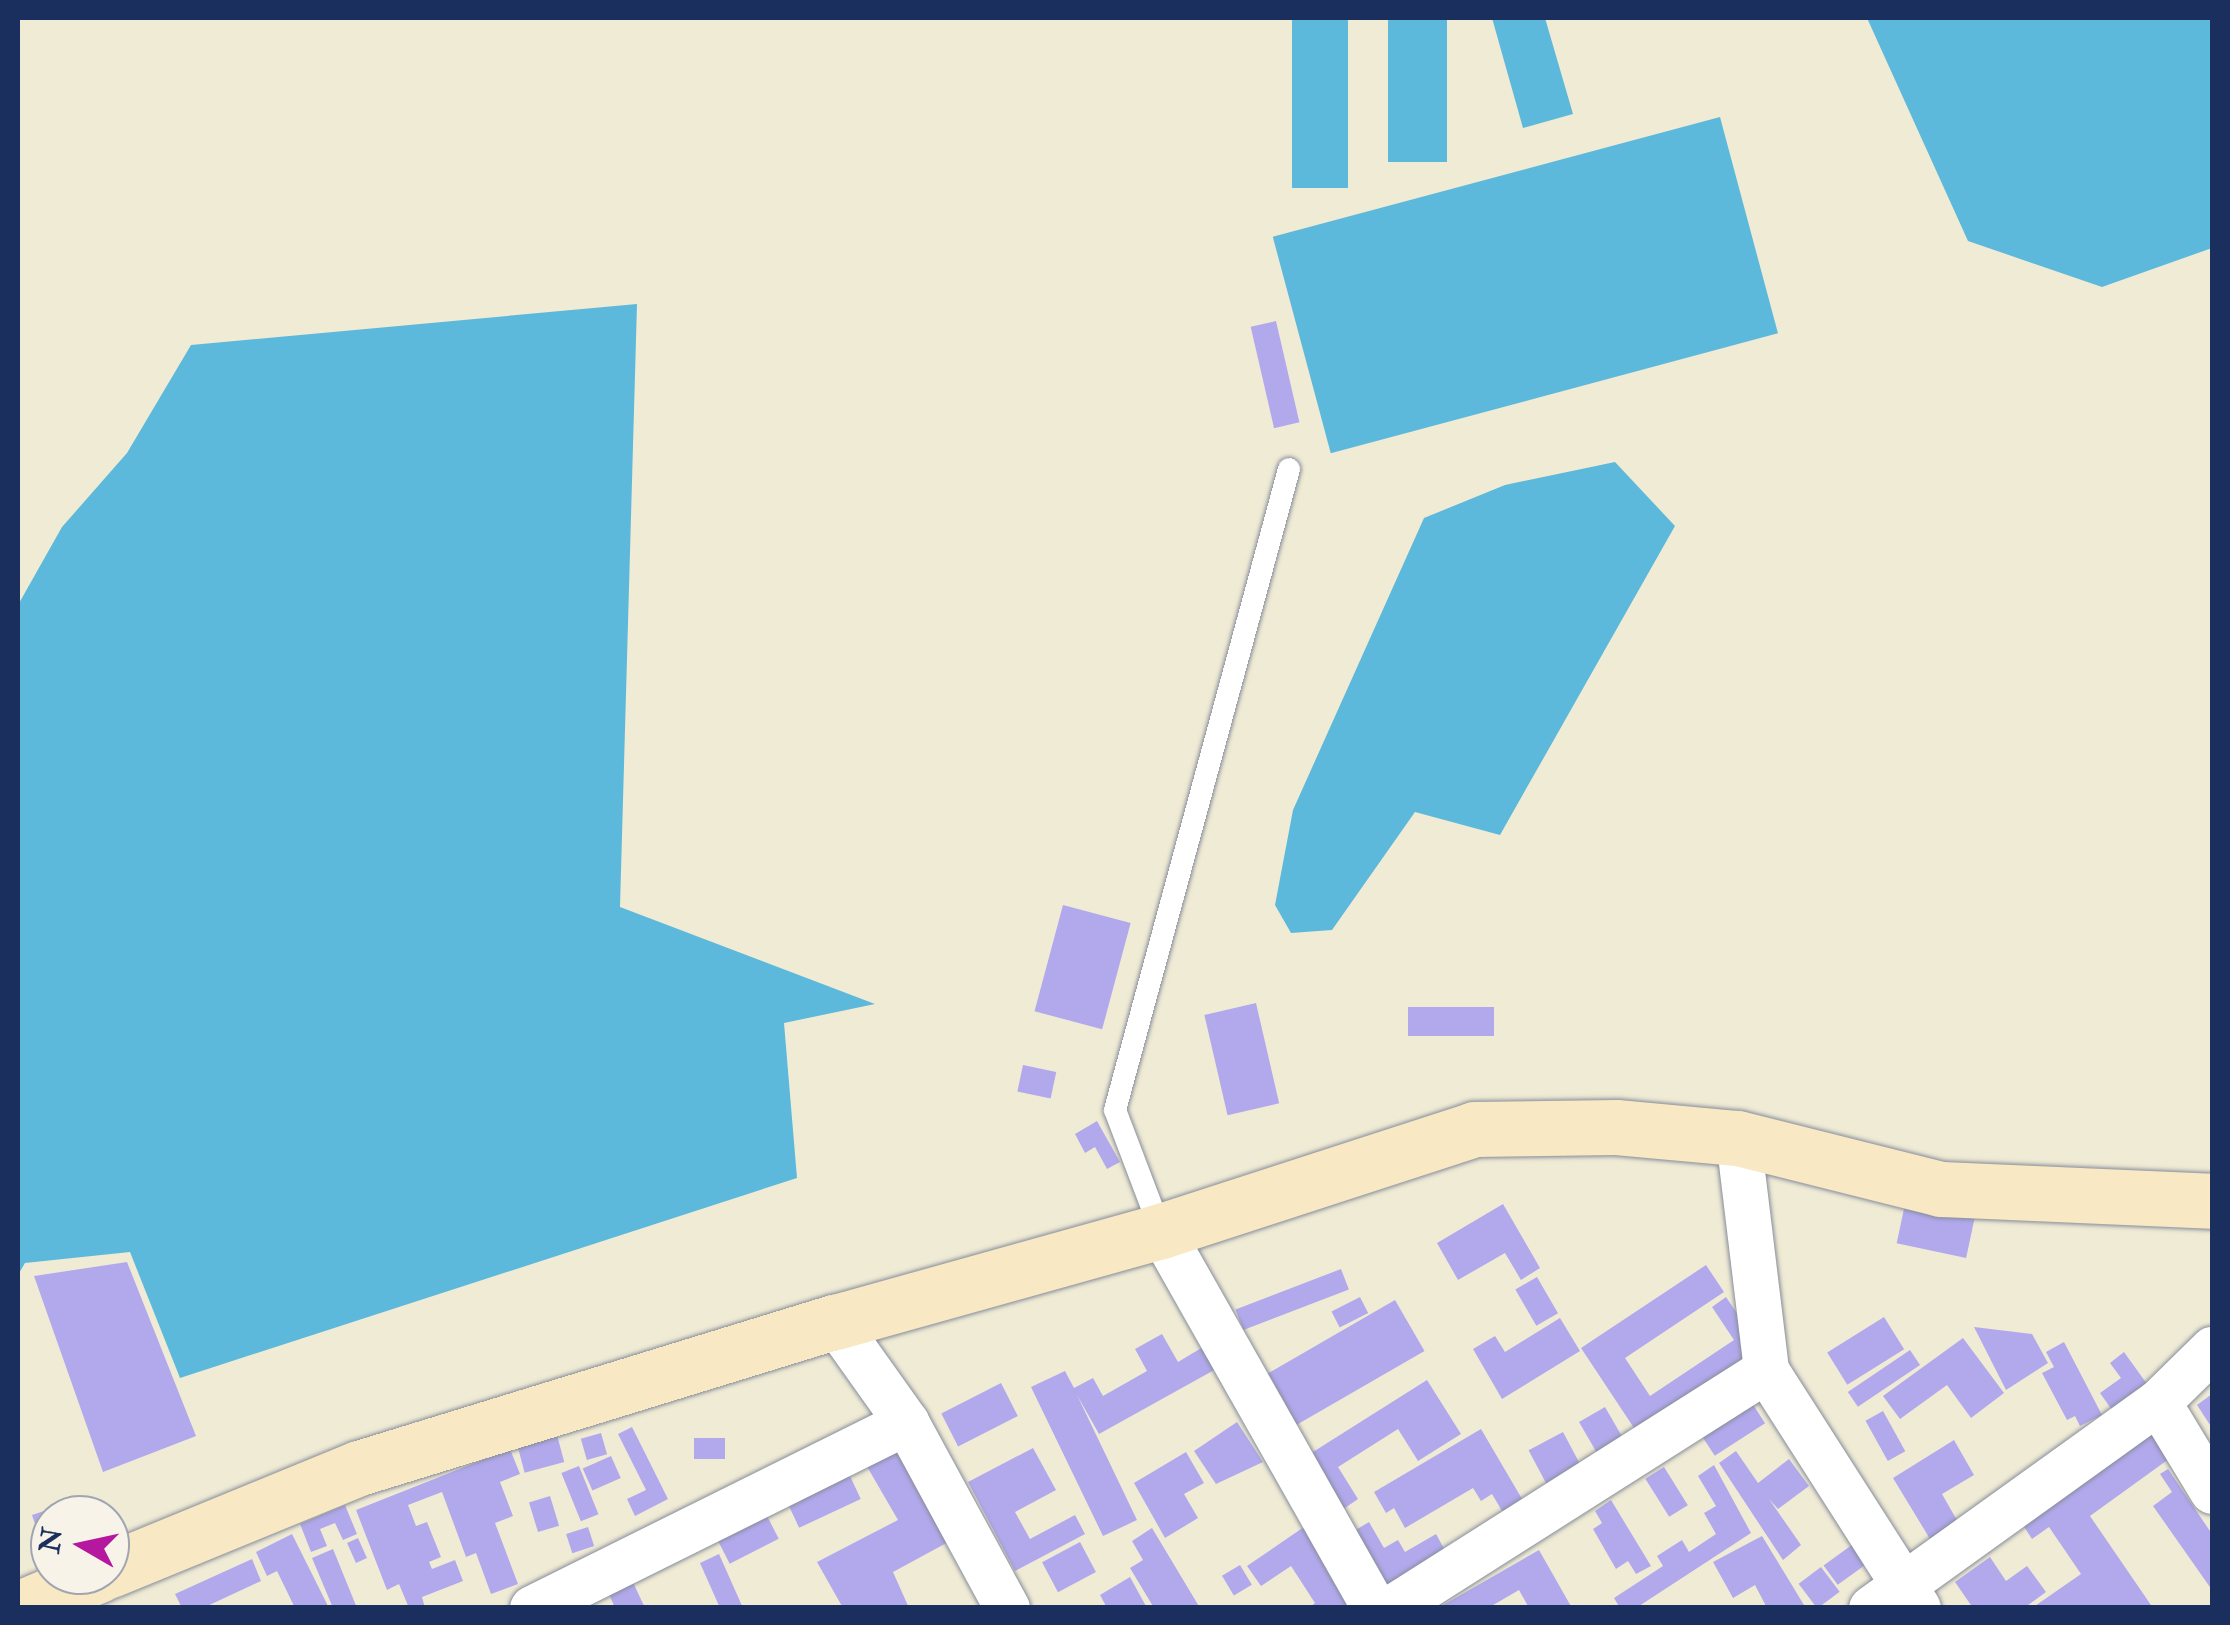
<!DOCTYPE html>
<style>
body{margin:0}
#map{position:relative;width:2230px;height:1625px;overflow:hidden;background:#f0ebd5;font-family:"IM FELL Double Pica",serif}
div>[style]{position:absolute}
.water>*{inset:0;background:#5db9db;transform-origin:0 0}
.building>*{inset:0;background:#b2a9ed;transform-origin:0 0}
.roads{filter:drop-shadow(0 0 2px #868d9a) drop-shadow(0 0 2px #868d9a)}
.service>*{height:22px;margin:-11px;padding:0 11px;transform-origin:11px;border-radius:11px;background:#fff}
.minor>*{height:45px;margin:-22.5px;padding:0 22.5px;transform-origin:22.5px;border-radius:22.5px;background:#fff}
.secondary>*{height:55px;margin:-27.5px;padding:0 27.5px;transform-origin:27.5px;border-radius:27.5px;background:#f8e8c3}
span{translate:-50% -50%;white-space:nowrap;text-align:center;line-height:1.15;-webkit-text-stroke:8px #f7f3e8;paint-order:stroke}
.frame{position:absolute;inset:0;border:20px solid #1b2f5e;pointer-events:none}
.north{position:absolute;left:30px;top:1495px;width:100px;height:100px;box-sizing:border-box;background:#f7f3e8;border:2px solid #9fa5b1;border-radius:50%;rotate:279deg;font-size:28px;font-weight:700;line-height:40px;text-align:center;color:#1b2f5e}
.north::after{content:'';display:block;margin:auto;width:35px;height:45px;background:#b5179e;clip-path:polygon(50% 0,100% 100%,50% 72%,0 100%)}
</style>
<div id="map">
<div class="water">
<div style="left:1292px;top:18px;width:56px;height:170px"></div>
<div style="left:1388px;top:18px;width:59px;height:144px"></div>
<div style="clip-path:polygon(1492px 18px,1545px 18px,1573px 114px,1523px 128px)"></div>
<div style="clip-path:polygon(1867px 18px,2212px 18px,2212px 248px,2102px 287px,1968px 241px)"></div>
<div style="left:1720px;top:117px;width:224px;height:463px;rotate:75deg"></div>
<div style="clip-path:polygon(637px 304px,620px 907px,875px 1004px,784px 1023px,797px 1178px,180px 1378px,130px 1252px,25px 1263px,18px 1275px,18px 605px,62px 527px,127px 453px,191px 345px)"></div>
<div style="clip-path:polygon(1615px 462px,1675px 526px,1500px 835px,1415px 812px,1332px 930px,1291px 933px,1275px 905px,1293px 810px,1424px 518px,1505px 485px)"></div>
</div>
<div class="building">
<div style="left:1276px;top:321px;width:104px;height:26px;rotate:77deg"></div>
<div style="left:1063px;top:905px;width:70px;height:110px;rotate:15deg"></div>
<div style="left:1256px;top:1003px;width:103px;height:53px;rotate:77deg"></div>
<div style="left:1408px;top:1007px;width:86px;height:29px"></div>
<div style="left:1023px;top:1065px;width:34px;height:27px;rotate:12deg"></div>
<div style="clip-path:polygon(1097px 1121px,1120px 1162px,1107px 1169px,1095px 1147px,1085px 1153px,1075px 1134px)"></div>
<div style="clip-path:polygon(1503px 1204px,1540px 1268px,1521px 1280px,1505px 1253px,1458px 1280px,1437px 1243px)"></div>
<div style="left:1905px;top:1204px;width:71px;height:40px;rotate:12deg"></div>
<div style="clip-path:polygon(127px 1262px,196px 1436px,103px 1472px,34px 1276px)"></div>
<div style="clip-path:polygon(1706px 1265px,1724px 1292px,1625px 1358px,1650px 1396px,1734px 1340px,1712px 1307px,1726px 1297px,1761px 1349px,1636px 1431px,1581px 1348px)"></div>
<div style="left:1341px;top:1269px;width:22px;height:113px;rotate:69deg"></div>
<div style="left:1537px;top:1277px;width:42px;height:25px;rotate:60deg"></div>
<div style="left:1360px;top:1297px;width:18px;height:32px;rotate:63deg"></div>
<div style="left:1395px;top:1300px;width:59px;height:148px;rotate:60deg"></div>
<div style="left:1884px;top:1317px;width:38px;height:67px;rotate:58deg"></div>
<div style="clip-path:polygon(1560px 1318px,1580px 1351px,1502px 1399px,1473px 1349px,1495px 1336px,1505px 1352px)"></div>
<div style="clip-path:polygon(1974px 1327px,2032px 1334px,2048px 1363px,2006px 1390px)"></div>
<div style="clip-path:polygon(1162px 1334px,1178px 1362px,1203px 1347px,1216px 1369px,1099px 1434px,1077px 1395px,1137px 1520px,1103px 1536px,1031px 1387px,1065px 1371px,1074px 1388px,1093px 1378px,1103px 1396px,1147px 1371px,1135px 1349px)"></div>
<div style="clip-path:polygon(1963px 1338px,2004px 1393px,1971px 1418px,1947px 1385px,1900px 1419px,1883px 1396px)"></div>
<div style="clip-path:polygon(2064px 1342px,2102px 1415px,2080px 1426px,2075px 1416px,2067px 1420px,2042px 1373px,2054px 1367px,2046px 1352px)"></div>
<div style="left:1910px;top:1350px;width:18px;height:75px;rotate:56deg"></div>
<div style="clip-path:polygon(2124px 1352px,2147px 1384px,2112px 1410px,2100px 1393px,2121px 1378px,2110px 1363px)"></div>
<div style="clip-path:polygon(1427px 1380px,1461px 1434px,1418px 1461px,1398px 1429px,1338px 1467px,1358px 1499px,1339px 1512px,1305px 1457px)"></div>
<div style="left:1001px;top:1383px;width:37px;height:67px;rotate:63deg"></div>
<div style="clip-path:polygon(2212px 1394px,2212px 1428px,2197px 1405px)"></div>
<div style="left:1752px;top:1403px;width:24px;height:60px;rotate:57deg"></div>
<div style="left:1605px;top:1407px;width:39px;height:30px;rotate:60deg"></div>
<div style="left:1883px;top:1411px;width:46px;height:20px;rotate:61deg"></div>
<div style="clip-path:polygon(1237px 1422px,1263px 1462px,1216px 1484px,1194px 1451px)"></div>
<div style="clip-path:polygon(632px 1427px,668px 1499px,635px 1516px,627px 1499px,646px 1490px,618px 1434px)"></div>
<div style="clip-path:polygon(2153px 1427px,2173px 1456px,2090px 1516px,2153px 1608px,2032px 1608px,2081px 1574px,2049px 1527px,2032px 1539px,2021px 1522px)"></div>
<div style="clip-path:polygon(1481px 1429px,1525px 1504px,1505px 1516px,1492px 1494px,1481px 1501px,1473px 1488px,1405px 1528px,1394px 1508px,1386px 1513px,1374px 1492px)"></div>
<div style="left:1563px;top:1432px;width:41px;height:39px;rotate:62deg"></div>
<div style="left:601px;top:1433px;width:22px;height:21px;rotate:74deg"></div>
<div style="clip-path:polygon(889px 1433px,952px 1540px,893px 1572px,909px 1608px,843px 1608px,817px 1562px,898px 1520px,858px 1451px)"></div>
<div style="left:557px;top:1435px;width:28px;height:41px;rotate:75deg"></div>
<div style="left:694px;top:1438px;width:31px;height:21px"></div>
<div style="clip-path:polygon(1954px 1440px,1974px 1475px,1942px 1494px,1958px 1522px,1930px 1539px,1893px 1478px)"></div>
<div style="clip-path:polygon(1033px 1448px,1056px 1490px,1015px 1512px,1030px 1539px,1075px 1515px,1085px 1534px,1015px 1571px,968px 1482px)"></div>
<div style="clip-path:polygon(510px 1449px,520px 1474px,500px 1482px,513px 1516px,495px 1523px,518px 1584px,491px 1594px,476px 1553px,466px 1557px,442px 1492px,408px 1505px,416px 1526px,427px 1522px,441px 1557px,429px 1562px,432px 1569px,455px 1560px,463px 1581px,422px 1597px,425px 1608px,409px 1608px,399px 1584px,387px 1590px,356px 1510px)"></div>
<div style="clip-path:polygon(1736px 1451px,1758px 1483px,1789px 1459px,1809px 1486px,1778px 1509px,1769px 1499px,1801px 1545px,1783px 1560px,1719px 1463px)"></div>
<div style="clip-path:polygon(1186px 1452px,1204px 1483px,1184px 1494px,1198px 1518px,1165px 1538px,1134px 1483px)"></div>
<div style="left:611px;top:1456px;width:24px;height:31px;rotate:66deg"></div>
<div style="left:843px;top:1461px;width:42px;height:68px;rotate:65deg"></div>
<div style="clip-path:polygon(1714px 1465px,1751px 1533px,1636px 1608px,1620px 1608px,1614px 1598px,1663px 1566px,1657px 1556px,1682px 1540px,1689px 1552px,1716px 1534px,1704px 1513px,1716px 1506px,1698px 1476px)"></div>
<div style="left:579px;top:1466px;width:52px;height:19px;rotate:68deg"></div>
<div style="left:1664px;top:1467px;width:45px;height:22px;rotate:58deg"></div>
<div style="clip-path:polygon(2168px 1469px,2212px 1534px,2212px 1590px,2153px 1506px,2172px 1492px,2160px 1474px)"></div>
<div style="left:550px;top:1496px;width:31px;height:22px;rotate:73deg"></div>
<div style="clip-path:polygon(1611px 1500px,1651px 1566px,1636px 1574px,1628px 1561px,1616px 1569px,1593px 1529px,1602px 1523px,1595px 1511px)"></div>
<div style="left:761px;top:1504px;width:39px;height:55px;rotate:63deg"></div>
<div style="clip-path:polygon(345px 1505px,357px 1534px,343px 1540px,335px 1523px,320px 1529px,327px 1546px,311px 1552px,300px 1524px)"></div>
<div style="clip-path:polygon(47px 1510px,50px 1535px,40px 1539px,32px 1515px)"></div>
<div style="clip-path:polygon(1369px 1522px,1384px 1548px,1398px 1540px,1405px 1552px,1436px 1534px,1447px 1554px,1382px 1592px,1349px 1534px)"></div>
<div style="left:588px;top:1527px;width:20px;height:23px;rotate:72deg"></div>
<div style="clip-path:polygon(1304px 1527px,1351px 1608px,1309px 1608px,1315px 1603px,1291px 1566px,1261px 1586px,1247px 1566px)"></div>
<div style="clip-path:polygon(1152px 1528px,1200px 1608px,1154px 1608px,1130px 1568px,1143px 1560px,1132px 1541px)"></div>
<div style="clip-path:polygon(292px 1534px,329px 1608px,295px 1608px,277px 1571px,267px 1576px,256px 1552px)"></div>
<div style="clip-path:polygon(1762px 1536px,1804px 1605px,1799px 1608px,1767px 1608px,1755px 1585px,1733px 1598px,1713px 1562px)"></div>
<div style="left:358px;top:1538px;width:22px;height:12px;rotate:66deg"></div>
<div style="left:1860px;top:1539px;width:24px;height:45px;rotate:54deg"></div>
<div style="left:1080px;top:1542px;width:34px;height:43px;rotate:62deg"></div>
<div style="clip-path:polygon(333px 1549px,357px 1608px,333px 1608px,312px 1558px)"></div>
<div style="clip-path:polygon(1539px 1550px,1572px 1608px,1529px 1608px,1519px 1590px,1488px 1608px,1438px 1608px)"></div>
<div style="clip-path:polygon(719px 1554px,743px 1608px,720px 1608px,700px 1563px)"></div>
<div style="clip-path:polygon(1990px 1557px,2006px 1581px,2027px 1566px,2046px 1592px,2024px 1608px,1973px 1608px,1955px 1582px)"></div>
<div style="clip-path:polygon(252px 1559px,261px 1581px,203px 1608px,182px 1608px,175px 1594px)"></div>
<div style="left:1240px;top:1565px;width:23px;height:21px;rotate:59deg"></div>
<div style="left:1821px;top:1567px;width:31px;height:28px;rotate:53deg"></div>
<div style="clip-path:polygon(630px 1576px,645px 1608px,615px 1608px,606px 1587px)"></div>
<div style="clip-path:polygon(1130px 1577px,1147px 1608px,1107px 1608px,1100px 1595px)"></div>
</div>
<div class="roads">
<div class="service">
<div style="left:1161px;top:1231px;width:129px;rotate:-110.8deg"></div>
<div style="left:1115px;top:1110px;width:664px;rotate:-74.81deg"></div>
</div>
<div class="minor">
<div style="left:1738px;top:1138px;width:234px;rotate:83.1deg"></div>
<div style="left:1766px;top:1370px;width:282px;rotate:57.4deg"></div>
<div style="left:1161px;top:1231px;width:433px;rotate:60.5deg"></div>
<div style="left:835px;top:1322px;width:123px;rotate:54.6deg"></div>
<div style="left:906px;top:1422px;width:212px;rotate:61.5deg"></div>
<div style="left:2158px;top:1402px;width:104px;rotate:58.8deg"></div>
<div style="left:532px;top:1608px;width:418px;rotate:-26.4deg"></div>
<div style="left:1391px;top:1608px;width:444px;rotate:-32.4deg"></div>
<div style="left:1871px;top:1608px;width:353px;rotate:-35.7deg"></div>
<div style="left:2158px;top:1402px;width:76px;rotate:-44.5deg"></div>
</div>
<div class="secondary">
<div style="left:110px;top:1570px;width:269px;rotate:-22.3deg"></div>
<div style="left:359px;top:1468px;width:498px;rotate:-17.1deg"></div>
<div style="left:835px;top:1322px;width:338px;rotate:-15.6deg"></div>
<div style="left:1161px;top:1231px;width:329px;rotate:-18deg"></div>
<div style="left:1474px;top:1129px;width:142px;rotate:-0.8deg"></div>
<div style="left:1616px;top:1127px;width:122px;rotate:5.2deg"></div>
<div style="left:1738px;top:1138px;width:209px;rotate:14.1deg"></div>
<div style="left:1941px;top:1189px;width:271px;rotate:2.5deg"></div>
<div style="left:20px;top:1608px;width:86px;rotate:-22.7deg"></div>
</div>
</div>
<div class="frame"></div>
<div class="north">N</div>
</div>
